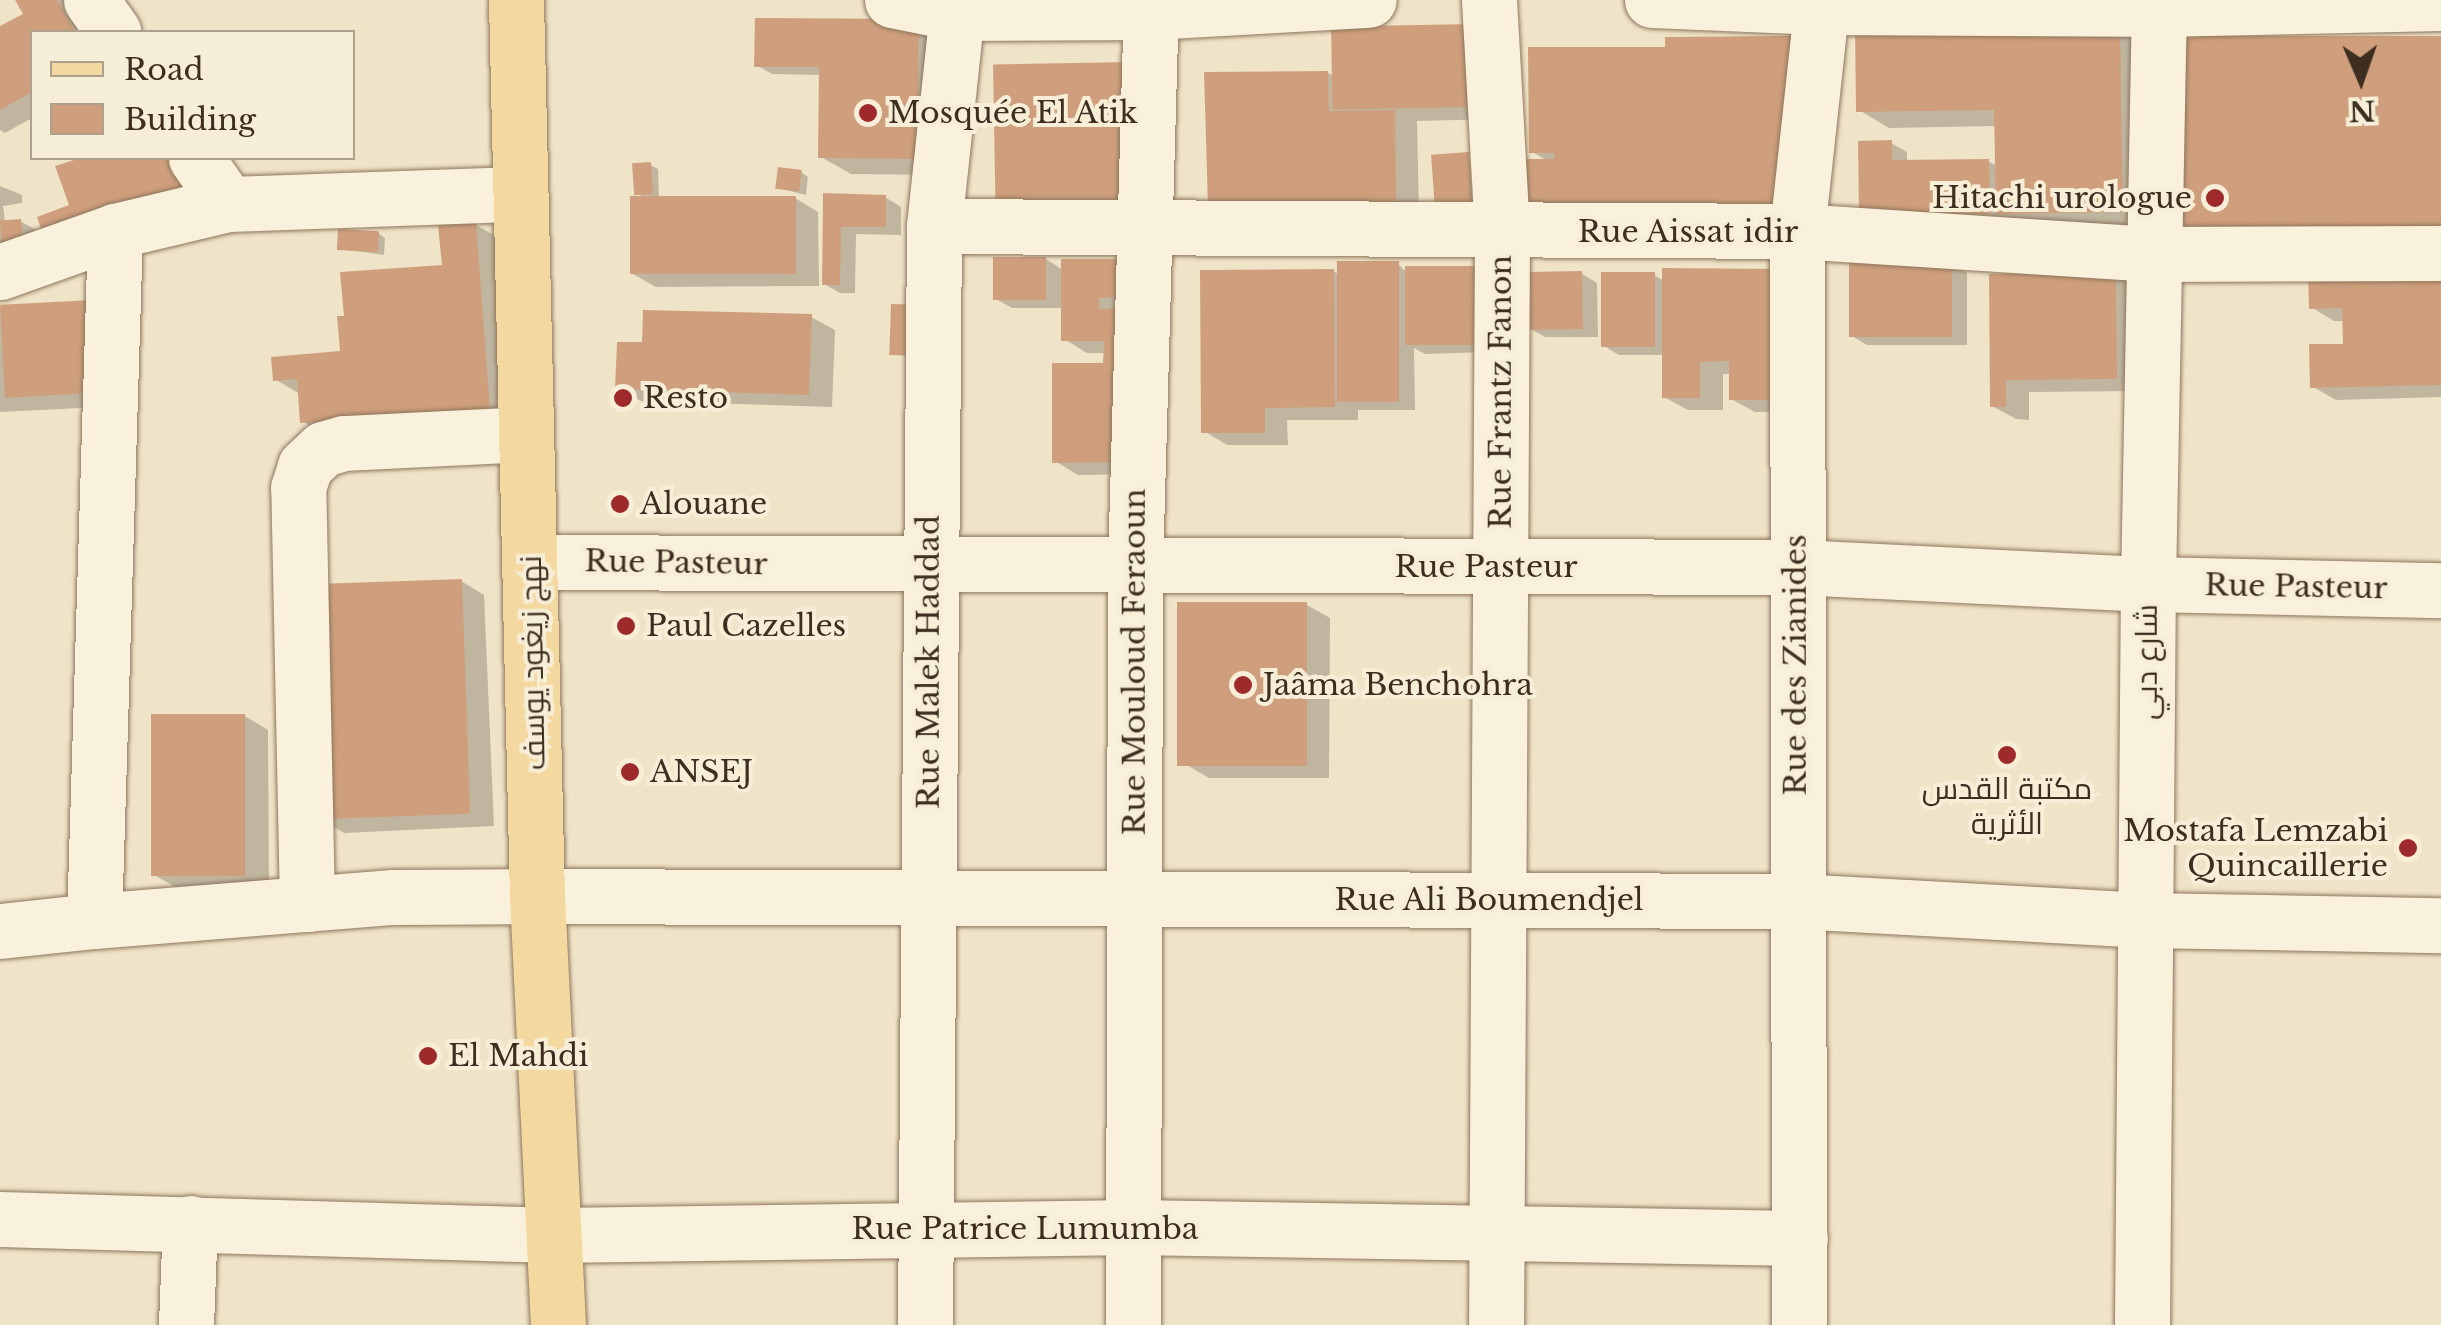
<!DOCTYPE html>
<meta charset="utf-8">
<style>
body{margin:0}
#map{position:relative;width:2441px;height:1325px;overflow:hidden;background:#f0e4c8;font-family:"Libre Baskerville",Cairo,serif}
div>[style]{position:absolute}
.shadow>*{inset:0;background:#0003}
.building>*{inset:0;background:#cf9f7d;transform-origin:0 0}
.roads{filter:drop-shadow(0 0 2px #8d765c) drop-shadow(0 0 2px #8d765c)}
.minor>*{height:55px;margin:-27.5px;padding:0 27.5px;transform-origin:27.5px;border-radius:27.5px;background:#faf1dc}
.major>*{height:55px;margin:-27.5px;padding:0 27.5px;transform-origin:27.5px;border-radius:27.5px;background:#f3d9a0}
.dots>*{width:28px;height:28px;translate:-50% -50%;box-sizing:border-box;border:5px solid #f7eed8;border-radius:50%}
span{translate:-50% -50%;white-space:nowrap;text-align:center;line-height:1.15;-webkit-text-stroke:8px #f7eed8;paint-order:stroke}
.poi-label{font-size:30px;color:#3d2e20}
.left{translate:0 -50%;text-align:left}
.right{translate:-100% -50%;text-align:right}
.street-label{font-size:30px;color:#3d2e20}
.legend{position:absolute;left:30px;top:30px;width:325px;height:130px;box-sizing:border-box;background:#f7eed8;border:2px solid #ada18e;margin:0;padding:12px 18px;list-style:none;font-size:30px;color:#3d2e20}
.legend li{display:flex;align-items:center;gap:20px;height:50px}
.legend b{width:50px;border:2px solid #ada18e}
.north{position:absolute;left:2311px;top:30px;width:100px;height:100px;-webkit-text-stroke:8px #f7eed8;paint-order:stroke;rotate:178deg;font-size:28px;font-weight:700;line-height:40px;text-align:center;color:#3d2e20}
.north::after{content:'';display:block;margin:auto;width:35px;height:45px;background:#3d2e20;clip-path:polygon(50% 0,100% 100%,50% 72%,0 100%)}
</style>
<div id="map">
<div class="shadow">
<div style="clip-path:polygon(18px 0,72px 0,90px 32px,32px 32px,32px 118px,5px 133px,0 130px,0 29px,26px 15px)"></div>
<div style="clip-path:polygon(918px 21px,948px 38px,947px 175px,851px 174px,821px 157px,822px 75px,772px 74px,756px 65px)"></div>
<div style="clip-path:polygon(2119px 26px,2149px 43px,2152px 228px,2028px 230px,2004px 216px,2004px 222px,1877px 224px,1891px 143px,1907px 152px,1907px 162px,1988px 161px,1997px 166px,1996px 126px,1889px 128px,1859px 110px)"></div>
<div style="clip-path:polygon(1334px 29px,1498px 119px,1417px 121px,1419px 216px,1210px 206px,1328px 73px,1335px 77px)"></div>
<div style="clip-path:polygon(1531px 50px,1822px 223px,1549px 162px,1531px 151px)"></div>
<div style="clip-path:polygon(650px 165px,658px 169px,659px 199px,795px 198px,818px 212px,819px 286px,656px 287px,633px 274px,646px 199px,637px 193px)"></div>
<div style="clip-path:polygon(801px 172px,808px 177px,806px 195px,778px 188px)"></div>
<div style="clip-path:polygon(0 186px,22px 195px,22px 203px,3px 206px,5px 222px,20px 221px,36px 230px,0 260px)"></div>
<div style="clip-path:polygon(826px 196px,885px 197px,901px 207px,901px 235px,856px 234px,855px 293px,840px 293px,824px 284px)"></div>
<div style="clip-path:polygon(476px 225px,506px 242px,519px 426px,333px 439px,302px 421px,300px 394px,276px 380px,342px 354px,444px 267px)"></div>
<div style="clip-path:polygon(378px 233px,385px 238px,384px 255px,340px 249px)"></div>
<div style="clip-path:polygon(1046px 259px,1063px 270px,1133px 261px,1155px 474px,1078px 475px,1055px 461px,1106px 365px,1106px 353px,1087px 353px,1064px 339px,1064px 308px,1012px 308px,996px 299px)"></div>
<div style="clip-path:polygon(1398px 264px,1490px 352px,1425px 354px,1414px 348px,1415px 410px,1358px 410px,1358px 420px,1287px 420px,1288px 445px,1227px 445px,1204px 431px,1333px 271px,1340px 275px)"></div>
<div style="clip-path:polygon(1951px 264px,1967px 273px,1967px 345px,1867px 345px,1852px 336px)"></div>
<div style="clip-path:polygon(2441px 268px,2441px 397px,2336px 400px,2313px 387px,2346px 346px,2345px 321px,2334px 321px,2311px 307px)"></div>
<div style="clip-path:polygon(1582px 274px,1597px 283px,1598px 337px,1545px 337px,1529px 328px)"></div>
<div style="clip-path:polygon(1654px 275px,1664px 281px,1815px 412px,1755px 412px,1731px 399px,1732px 374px,1723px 374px,1723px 410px,1688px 410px,1664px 397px,1664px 355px,1619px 355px,1604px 346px)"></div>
<div style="clip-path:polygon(2116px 275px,2139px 288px,2140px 391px,2029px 392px,2029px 420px,2016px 419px,1992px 406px,1991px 276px)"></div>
<div style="clip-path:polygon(0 307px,121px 406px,0 412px)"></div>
<div style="clip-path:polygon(811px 317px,835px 330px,832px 407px,641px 401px,618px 388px,645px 345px)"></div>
<div style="clip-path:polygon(461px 581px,484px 595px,494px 826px,344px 833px,321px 819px)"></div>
<div style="clip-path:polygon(1307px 605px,1330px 618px,1329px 778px,1209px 778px,1185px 764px)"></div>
<div style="clip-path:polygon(245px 716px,268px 730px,269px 887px,177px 888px,154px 875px)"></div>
</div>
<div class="building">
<div style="clip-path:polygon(15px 0,57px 0,75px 32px,32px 32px,32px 92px,0 110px,0 26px,23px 14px)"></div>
<div style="clip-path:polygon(755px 18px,919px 19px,917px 159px,818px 158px,819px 67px,754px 67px)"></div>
<div style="left:1475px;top:24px;width:83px;height:144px;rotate:89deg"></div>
<div style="clip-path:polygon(2120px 24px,2123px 212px,1996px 214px,1994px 110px,1856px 112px,1855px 27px)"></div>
<div style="clip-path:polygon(1792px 36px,1792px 207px,1523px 208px,1523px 159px,1554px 159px,1554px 153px,1529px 153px,1528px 47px,1665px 47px,1665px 37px)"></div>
<div style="left:2172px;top:36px;width:269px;height:194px"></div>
<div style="left:1130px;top:62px;width:138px;height:137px;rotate:89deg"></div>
<div style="clip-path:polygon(1328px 71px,1329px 111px,1395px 110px,1396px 204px,1208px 207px,1204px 72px)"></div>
<div style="clip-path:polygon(1892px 140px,1892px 160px,1989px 159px,1990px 214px,1859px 216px,1858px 141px)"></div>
<div style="left:1469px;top:152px;width:58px;height:38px;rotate:86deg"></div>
<div style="clip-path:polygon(80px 158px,172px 158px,190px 190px,47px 246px,37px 217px,69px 205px,55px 166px)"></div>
<div style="left:651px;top:162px;width:32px;height:19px;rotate:86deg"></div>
<div style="left:778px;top:167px;width:24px;height:22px;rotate:7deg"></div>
<div style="clip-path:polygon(823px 193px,886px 195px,886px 227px,841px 227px,840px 285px,822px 285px)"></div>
<div style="left:796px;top:196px;width:78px;height:166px;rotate:90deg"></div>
<div style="left:21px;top:219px;width:30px;height:21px;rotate:86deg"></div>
<div style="clip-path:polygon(476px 222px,490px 410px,300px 423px,297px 379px,273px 381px,271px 357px,340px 351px,337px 316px,344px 316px,340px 272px,442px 265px,438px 225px)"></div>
<div style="left:338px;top:229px;width:41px;height:21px;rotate:3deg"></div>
<div style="left:993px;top:257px;width:53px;height:43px"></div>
<div style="clip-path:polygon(1061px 259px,1134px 259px,1134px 297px,1099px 298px,1099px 309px,1132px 308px,1133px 462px,1052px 463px,1052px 363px,1103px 363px,1104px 341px,1061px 341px)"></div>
<div style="left:1399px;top:261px;width:141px;height:62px;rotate:90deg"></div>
<div style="left:1952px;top:262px;width:75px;height:103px;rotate:90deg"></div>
<div style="left:1475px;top:266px;width:79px;height:70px;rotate:90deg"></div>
<div style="clip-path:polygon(2441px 266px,2441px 385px,2310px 388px,2309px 344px,2343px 344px,2342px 308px,2309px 309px,2308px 269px)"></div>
<div style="clip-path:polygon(1662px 268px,1792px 269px,1792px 400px,1729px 400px,1729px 361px,1700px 362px,1700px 398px,1662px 398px)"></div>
<div style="clip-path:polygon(1334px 269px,1335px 407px,1265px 408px,1265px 433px,1201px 433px,1200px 270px)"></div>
<div style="left:1582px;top:271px;width:58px;height:56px;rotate:89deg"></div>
<div style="left:1601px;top:272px;width:54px;height:75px"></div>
<div style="clip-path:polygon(2116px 272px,2117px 379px,2006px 380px,2006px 407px,1990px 407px,1989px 274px)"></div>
<div style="left:93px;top:300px;width:93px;height:93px;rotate:87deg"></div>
<div style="left:891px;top:304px;width:24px;height:51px;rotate:2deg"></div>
<div style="clip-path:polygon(643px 310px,812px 314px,809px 395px,615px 389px,617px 342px,642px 342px)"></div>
<div style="left:462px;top:579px;width:235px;height:153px;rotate:88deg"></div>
<div style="left:1307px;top:602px;width:164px;height:130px;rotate:90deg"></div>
<div style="left:151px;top:714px;width:94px;height:162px"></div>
</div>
<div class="roads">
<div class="minor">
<div style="left:91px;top:0;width:39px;rotate:55deg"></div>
<div style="left:892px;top:0;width:66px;rotate:11.3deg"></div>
<div style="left:957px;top:13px;width:194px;rotate:-0.3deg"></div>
<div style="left:1151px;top:12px;width:218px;rotate:-3.2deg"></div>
<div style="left:1489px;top:0;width:231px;rotate:86.8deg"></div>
<div style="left:1502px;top:231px;width:1094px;rotate:90.31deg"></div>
<div style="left:1652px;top:0;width:169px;rotate:2.4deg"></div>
<div style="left:1821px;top:7px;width:338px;rotate:0.3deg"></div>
<div style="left:2159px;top:9px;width:282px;rotate:-1.2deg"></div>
<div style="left:196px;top:158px;width:56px;rotate:55.2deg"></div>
<div style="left:228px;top:204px;width:291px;rotate:-2deg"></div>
<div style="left:934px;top:226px;width:863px;rotate:0.33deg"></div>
<div style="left:1797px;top:231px;width:358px;rotate:3.7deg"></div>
<div style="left:2154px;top:254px;width:287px;rotate:-0.2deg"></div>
<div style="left:115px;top:231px;width:690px;rotate:91.74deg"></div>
<div style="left:94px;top:921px;width:300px;rotate:-4.6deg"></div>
<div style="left:393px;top:897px;width:144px;rotate:-0.4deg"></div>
<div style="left:537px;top:896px;width:1259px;rotate:0.23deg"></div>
<div style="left:1796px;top:901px;width:350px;rotate:3.1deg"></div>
<div style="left:2145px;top:920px;width:296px;rotate:1deg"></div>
<div style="left:0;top:272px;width:122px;rotate:-19.6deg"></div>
<div style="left:115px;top:231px;width:116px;rotate:-13.4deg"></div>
<div style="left:531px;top:562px;width:1266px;rotate:0.23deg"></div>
<div style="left:1797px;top:567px;width:351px;rotate:2.8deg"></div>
<div style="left:2148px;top:584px;width:293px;rotate:1.2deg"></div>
<div style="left:307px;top:904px;width:416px;rotate:-91.2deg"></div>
<div style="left:298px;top:488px;width:23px;rotate:-72deg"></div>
<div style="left:305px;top:466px;width:25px;rotate:-43deg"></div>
<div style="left:323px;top:449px;width:22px;rotate:-16deg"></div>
<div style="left:344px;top:443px;width:182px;rotate:-2.8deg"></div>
<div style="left:0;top:931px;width:95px;rotate:-6.1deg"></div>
<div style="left:0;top:1219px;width:555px;rotate:1.65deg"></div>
<div style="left:555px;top:1235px;width:578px;rotate:-0.79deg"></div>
<div style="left:1133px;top:1227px;width:667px;rotate:0.94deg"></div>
<div style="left:186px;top:1325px;width:102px;rotate:-87.8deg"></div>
<div style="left:925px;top:1325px;width:1099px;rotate:-89.53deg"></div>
<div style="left:934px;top:226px;width:227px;rotate:-83.9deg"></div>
<div style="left:1133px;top:1325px;width:759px;rotate:-89.85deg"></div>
<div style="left:1135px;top:566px;width:566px;rotate:-88.38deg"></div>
<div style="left:1799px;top:1325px;width:1094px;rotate:-90.1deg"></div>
<div style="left:1797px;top:231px;width:232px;rotate:-83.8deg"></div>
<div style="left:2142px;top:1325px;width:741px;rotate:-89.54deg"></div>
<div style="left:2148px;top:584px;width:584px;rotate:-88.92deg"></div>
</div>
<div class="major">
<div style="left:516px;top:0;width:896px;rotate:88.66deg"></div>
<div style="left:537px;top:896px;width:430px;rotate:87.2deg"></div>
</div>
</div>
<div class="dots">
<div style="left:868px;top:113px;background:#9e2a2b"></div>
<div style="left:2215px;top:198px;background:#9e2a2b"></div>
<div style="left:623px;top:398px;background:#9e2a2b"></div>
<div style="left:620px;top:504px;background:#9e2a2b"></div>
<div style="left:626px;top:626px;background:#9e2a2b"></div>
<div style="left:1243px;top:685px;background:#9e2a2b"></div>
<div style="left:2007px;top:755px;background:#9e2a2b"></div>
<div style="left:630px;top:772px;background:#9e2a2b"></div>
<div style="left:2408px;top:848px;background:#9e2a2b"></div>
<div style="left:428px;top:1056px;background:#9e2a2b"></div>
</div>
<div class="poi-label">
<span class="left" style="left:888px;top:113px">Mosquée El Atik</span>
<span class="right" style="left:2192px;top:198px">Hitachi urologue</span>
<span class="left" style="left:643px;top:398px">Resto</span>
<span class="left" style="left:640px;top:504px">Alouane</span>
<span class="left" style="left:646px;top:626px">Paul Cazelles</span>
<span class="left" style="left:1263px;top:685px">Jaâma Benchohra</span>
<span class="left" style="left:650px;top:772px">ANSEJ</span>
<span style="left:2007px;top:806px">مكتبة القدس<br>الأثرية</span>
<span class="right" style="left:2388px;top:848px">Mostafa Lemzabi<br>Quincaillerie</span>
<span class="left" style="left:448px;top:1056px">El Mahdi</span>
</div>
<div class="street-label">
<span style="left:1688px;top:232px">Rue Aissat idir</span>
<span style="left:1501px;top:392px;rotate:-90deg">Rue Frantz Fanon</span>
<span style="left:676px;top:563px;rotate:1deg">Rue Pasteur</span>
<span style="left:1486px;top:567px">Rue Pasteur</span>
<span style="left:2296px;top:587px;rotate:1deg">Rue Pasteur</span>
<span style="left:929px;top:662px;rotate:-90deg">Rue Malek Haddad</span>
<span style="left:1135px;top:662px;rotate:-90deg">Rue Mouloud Feraoun</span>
<span style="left:2147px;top:662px;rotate:-90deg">شارع دبي</span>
<span style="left:533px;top:663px;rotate:-91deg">نهج زيغود يوسف</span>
<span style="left:1796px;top:665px;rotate:-90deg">Rue des Zianides</span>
<span style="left:1489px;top:900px">Rue Ali Boumendjel</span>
<span style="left:1025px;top:1229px">Rue Patrice Lumumba</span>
</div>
<ul class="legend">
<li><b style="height:12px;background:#f3d9a0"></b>Road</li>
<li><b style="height:28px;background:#cf9f7d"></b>Building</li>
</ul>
<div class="north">N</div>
</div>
